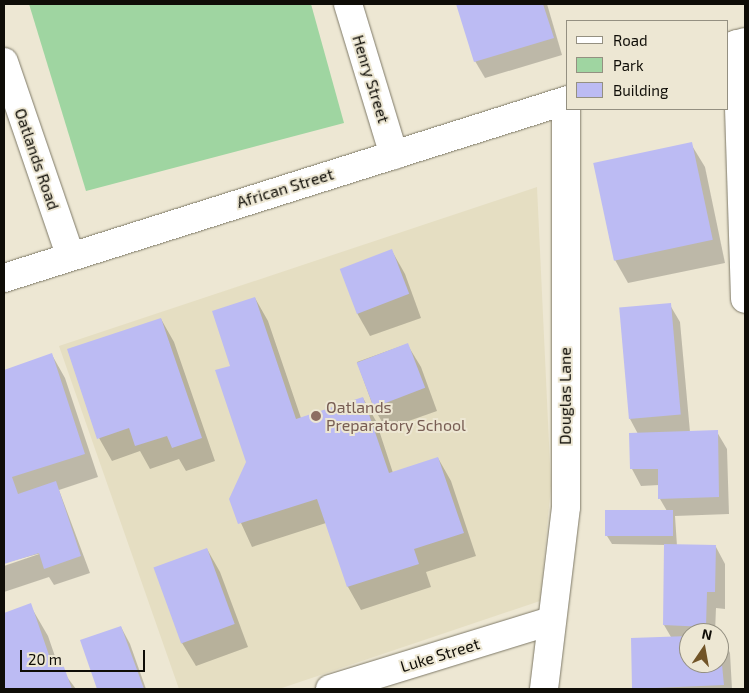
<!DOCTYPE html>
<style>
body{margin:0}
#map{position:relative;width:749px;height:693px;overflow:hidden;background:#ede7d3;font-family:"Exo 2",sans-serif}
div>[style]{position:absolute}
.built>*{inset:0;background:#e5dec2}
.green>*{inset:0;background:#9fd5a1}
.shadow>*{inset:0;background:#0003}
.building>*{inset:0;background:#bcbbf3;transform-origin:0 0}
.roads{filter:drop-shadow(0 0 1px #7e7967) drop-shadow(0 0 1px #7e7967)}
.street>*{height:28px;margin:-14px;padding:0 14px;transform-origin:14px;border-radius:14px;background:#fff}
.secondary>*{height:28px;margin:-14px;padding:0 14px;transform-origin:14px;border-radius:14px;background:#fff}
.dots>*{width:14px;height:14px;translate:-50% -50%;box-sizing:border-box;border:2px solid #ede7d3;border-radius:50%}
span{translate:-50% -50%;white-space:nowrap;text-align:center;line-height:1.15;-webkit-text-stroke:4px #ede7d3;paint-order:stroke}
.street-label{font-size:16px;color:#0f0d07}
.education-label{font-size:16px;color:#785e54}
.left{translate:0 -50%;text-align:left}
.frame{position:absolute;inset:0;border:5px solid #0f0d07;pointer-events:none}
.legend{position:absolute;left:566px;top:20px;width:162px;height:90px;box-sizing:border-box;background:#ede7d3;border:1px solid #949081;margin:0;padding:6px 9px;list-style:none;font-size:15px;color:#0f0d07}
.legend li{display:flex;align-items:center;gap:10px;height:25px}
.legend b{width:25px;border:1px solid #949081}
.north{position:absolute;left:679px;top:623px;width:50px;height:50px;box-sizing:border-box;background:#ede7d3;border:1px solid #949081;border-radius:50%;rotate:12deg;font-size:14px;font-weight:700;line-height:20px;text-align:center;color:#0f0d07}
.north::after{content:'';display:block;margin:auto;width:18px;height:22px;background:#715427;clip-path:polygon(50% 0,100% 100%,50% 72%,0 100%)}
.scale{position:absolute;left:20px;top:650px;width:125px;height:22px;box-sizing:border-box;border:2px solid #0f0d07;border-top:0;padding-left:6px;font-size:15px;line-height:18px;white-space:nowrap;color:#0f0d07;-webkit-text-stroke:4px #ede7d3;paint-order:stroke}
</style>
<div id="map">
<div class="built">
<div style="clip-path:polygon(537px 187px,551px 486px,540px 601px,279px 689px,179px 689px,59px 346px)"></div>
</div>
<div class="green">
<div style="clip-path:polygon(29px 4px,311px 4px,344px 123px,86px 191px)"></div>
</div>
<div class="shadow">
<div style="clip-path:polygon(458px 4px,547px 4px,562px 55px,485px 78px,475px 61px)"></div>
<div style="clip-path:polygon(691px 144px,705px 167px,725px 263px,628px 283px,615px 260px)"></div>
<div style="clip-path:polygon(392px 251px,405px 274px,421px 318px,370px 336px,357px 313px)"></div>
<div style="clip-path:polygon(255px 298px,268px 321px,301px 418px,363px 398px,376px 421px,393px 473px,438px 458px,451px 481px,476px 556px,426px 572px,431px 587px,361px 610px,348px 587px,326px 523px,252px 547px,230px 499px,247px 462px,232px 366px)"></div>
<div style="clip-path:polygon(670px 305px,680px 322px,690px 432px,717px 432px,727px 449px,729px 514px,675px 516px,677px 546px,716px 547px,725px 564px,725px 609px,716px 608px,715px 633px,689px 633px,689px 663px,719px 663px,721px 636px,730px 653px,732px 689px,634px 689px,671px 637px,664px 625px,666px 545px,612px 544px,607px 536px,667px 511px,660px 499px,659px 485px,641px 486px,632px 469px,638px 434px,630px 419px)"></div>
<div style="clip-path:polygon(161px 319px,174px 342px,215px 461px,186px 471px,179px 459px,150px 469px,140px 451px,112px 461px,99px 438px)"></div>
<div style="clip-path:polygon(407px 344px,421px 367px,437px 411px,386px 429px,373px 406px,357px 362px)"></div>
<div style="clip-path:polygon(52px 355px,65px 378px,98px 477px,59px 490px,90px 573px,54px 585px,49px 577px,4px 592px,4px 566px,45px 552px,4px 563px,4px 371px)"></div>
<div style="clip-path:polygon(207px 549px,220px 572px,248px 647px,196px 666px,182px 643px,155px 568px)"></div>
<div style="clip-path:polygon(30px 605px,48px 636px,58px 665px,76px 689px,4px 689px,4px 614px)"></div>
<div style="clip-path:polygon(121px 627px,130px 644px,146px 689px,98px 689px,82px 641px)"></div>
</div>
<div class="building">
<div style="clip-path:polygon(456px 4px,543px 4px,554px 38px,474px 62px)"></div>
<div style="left:692px;top:142px;width:100px;height:101px;rotate:78deg"></div>
<div style="left:392px;top:249px;width:48px;height:56px;rotate:69deg"></div>
<div style="clip-path:polygon(255px 297px,296px 419px,363px 397px,389px 473px,438px 457px,464px 533px,414px 549px,419px 564px,347px 587px,317px 499px,238px 524px,229px 499px,246px 462px,215px 370px,230px 366px,212px 311px)"></div>
<div style="left:671px;top:303px;width:112px;height:52px;rotate:85deg"></div>
<div style="clip-path:polygon(161px 318px,202px 438px,172px 448px,167px 436px,135px 446px,129px 428px,97px 439px,67px 349px)"></div>
<div style="left:408px;top:343px;width:48px;height:55px;rotate:69deg"></div>
<div style="clip-path:polygon(52px 353px,85px 454px,12px 477px,18px 494px,56px 481px,81px 556px,44px 569px,39px 553px,4px 564px,4px 370px)"></div>
<div style="clip-path:polygon(718px 430px,719px 497px,658px 499px,658px 469px,630px 469px,629px 433px)"></div>
<div style="left:605px;top:510px;width:68px;height:26px"></div>
<div style="clip-path:polygon(664px 544px,716px 545px,715px 592px,707px 592px,706px 627px,663px 625px)"></div>
<div style="left:207px;top:548px;width:81px;height:57px;rotate:70deg"></div>
<div style="clip-path:polygon(31px 603px,50px 658px,64px 667px,72px 689px,4px 689px,4px 613px)"></div>
<div style="clip-path:polygon(121px 626px,144px 689px,97px 689px,80px 640px)"></div>
<div style="clip-path:polygon(719px 634px,724px 685px,632px 689px,631px 638px,689px 636px,689px 663px,719px 663px)"></div>
</div>
<div class="roads">
<div class="street">
<div style="left:348px;top:4px;width:158px;rotate:73.1deg"></div>
<div style="left:737px;top:44px;width:255px;rotate:88.2deg"></div>
<div style="left:4px;top:62px;width:204px;rotate:71.1deg"></div>
<div style="left:330px;top:689px;width:231px;rotate:-17.1deg"></div>
<div style="left:544px;top:689px;width:183px;rotate:-83.1deg"></div>
<div style="left:566px;top:507px;width:406px;rotate:-90deg"></div>
</div>
<div class="secondary">
<div style="left:728px;top:47px;width:18px;rotate:-16deg"></div>
<div style="left:4px;top:278px;width:591px;rotate:-17.52deg"></div>
</div>
</div>
<div class="dots">
<div style="left:316px;top:416px;background:#8d6e63"></div>
</div>
<div class="street-label">
<span style="left:371px;top:79px;rotate:73deg">Henry Street</span>
<span style="left:37px;top:159px;rotate:71deg">Oatlands Road</span>
<span style="left:285px;top:188px;rotate:-17deg">African Street</span>
<span style="left:565px;top:396px;rotate:-90deg">Douglas Lane</span>
<span style="left:440px;top:655px;rotate:-17deg">Luke Street</span>
</div>
<div class="education-label">
<span class="left" style="left:326px;top:416px">Oatlands<br>Preparatory School</span>
</div>
<div class="frame"></div>
<ul class="legend">
<li><b style="height:6px;background:#fff"></b>Road</li>
<li><b style="height:14px;background:#9fd5a1"></b>Park</li>
<li><b style="height:14px;background:#bcbbf3"></b>Building</li>
</ul>
<div class="north">N</div>
<div class="scale">20 m</div>
</div>
